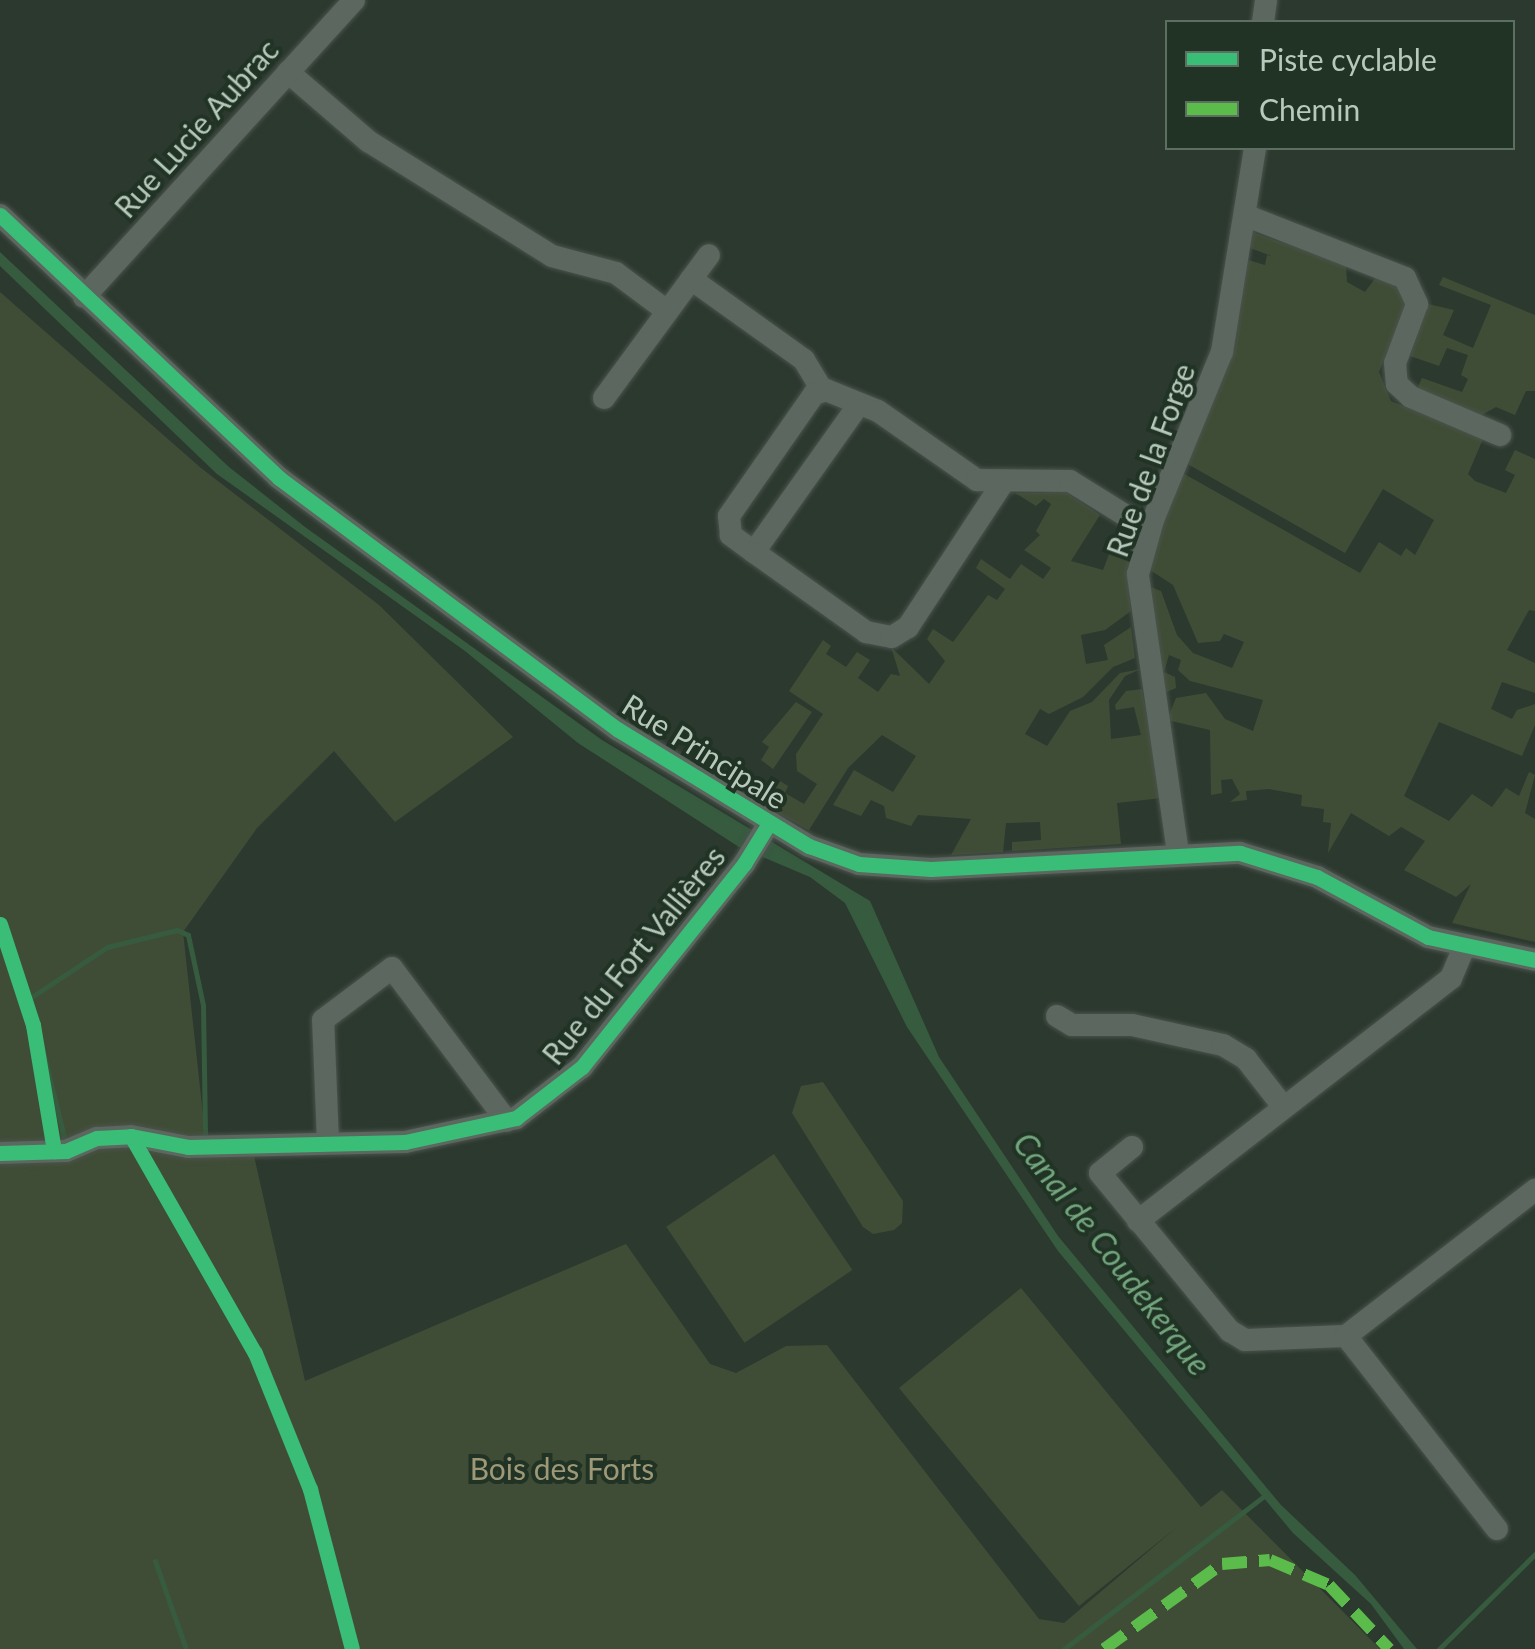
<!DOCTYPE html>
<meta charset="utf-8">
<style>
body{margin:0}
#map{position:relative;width:1535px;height:1649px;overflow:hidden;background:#2c392f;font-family:Lato,sans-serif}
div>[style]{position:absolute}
.green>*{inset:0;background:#404d36;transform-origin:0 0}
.water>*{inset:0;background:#365b3f}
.stream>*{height:5px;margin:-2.5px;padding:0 2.5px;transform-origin:2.5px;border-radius:2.5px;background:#365b3f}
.roads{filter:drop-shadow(0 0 2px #4a534c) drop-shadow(0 0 2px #4a534c)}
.minor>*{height:22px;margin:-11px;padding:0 11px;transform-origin:11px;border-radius:11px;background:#5c675f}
.quiet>*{height:12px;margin-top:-6px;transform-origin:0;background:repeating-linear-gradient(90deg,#5cbc4b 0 25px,transparent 0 37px)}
.cycleway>*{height:15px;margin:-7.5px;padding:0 7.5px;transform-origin:7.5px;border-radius:7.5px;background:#3abd76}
span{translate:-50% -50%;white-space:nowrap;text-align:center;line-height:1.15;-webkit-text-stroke:8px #203324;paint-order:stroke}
.street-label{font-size:30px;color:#b7c9bc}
.park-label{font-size:30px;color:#9d9877}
.water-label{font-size:32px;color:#73a57e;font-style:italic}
.legend{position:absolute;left:1165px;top:20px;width:350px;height:130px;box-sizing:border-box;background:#203324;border:2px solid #5c6f61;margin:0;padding:12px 18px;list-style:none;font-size:30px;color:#b7c9bc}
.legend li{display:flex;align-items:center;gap:20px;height:50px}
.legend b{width:50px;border:2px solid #5c6f61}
</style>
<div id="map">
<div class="green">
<div style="clip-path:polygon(1252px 232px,1346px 265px,1347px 282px,1365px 292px,1376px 277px,1400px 287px,1408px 303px,1379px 372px,1391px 401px,1483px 439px,1468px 474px,1475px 481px,1506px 493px,1515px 475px,1505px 470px,1515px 450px,1535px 459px,1535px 611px,1529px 610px,1507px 650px,1535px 663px,1535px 693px,1502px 682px,1491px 709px,1512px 719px,1517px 710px,1535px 704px,1535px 725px,1522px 756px,1439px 722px,1404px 796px,1449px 821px,1472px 794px,1492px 807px,1506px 788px,1519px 796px,1529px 772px,1535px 775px,1525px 813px,1535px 819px,1535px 942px,1452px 923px,1471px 884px,1456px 897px,1404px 870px,1425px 841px,1401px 827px,1389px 836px,1351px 813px,1328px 853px,1331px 823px,1323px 822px,1324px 809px,1301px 806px,1302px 795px,1269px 789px,1246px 791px,1247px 800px,1230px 802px,1240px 794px,1232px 779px,1221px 780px,1222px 793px,1211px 795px,1210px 730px,1167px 720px,1176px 698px,1206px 693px,1225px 719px,1253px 731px,1263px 700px,1190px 681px,1178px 670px,1181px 660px,1169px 655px,1164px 672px,1175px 677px,1176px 688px,1162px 694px,1151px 587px,1161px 591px,1177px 635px,1193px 653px,1232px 668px,1244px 642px,1224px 634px,1220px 641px,1198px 643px,1173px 585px,1147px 568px,1179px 471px,1360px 573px,1379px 542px,1401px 556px,1406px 548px,1415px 555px,1434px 520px,1383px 489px,1345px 553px,1184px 462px,1248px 260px,1265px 265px,1267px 255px,1274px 257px,1250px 248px)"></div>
<div style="clip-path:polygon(1443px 277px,1535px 315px,1535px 391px,1526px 391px,1515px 415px,1496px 407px,1482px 415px,1417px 389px,1422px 378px,1462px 392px,1468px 379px,1461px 375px,1468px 355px,1447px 348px,1439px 366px,1410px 356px,1428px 304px,1454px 310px,1443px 335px,1473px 348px,1491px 305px,1439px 285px)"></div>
<div style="clip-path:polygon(0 292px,201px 468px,379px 605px,513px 737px,395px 822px,334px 751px,257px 828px,183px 932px,206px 1142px,254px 1156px,305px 1381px,626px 1244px,710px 1364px,736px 1373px,786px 1346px,827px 1345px,1039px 1619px,1064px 1623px,1177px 1527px,1079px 1606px,899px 1388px,1021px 1288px,1201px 1507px,1222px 1490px,1380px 1649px,0 1649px)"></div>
<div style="clip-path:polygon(1066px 492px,1100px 515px,1071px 561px,1103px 570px,1119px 528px,1136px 538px,1127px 572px,1131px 611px,1105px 630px,1081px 635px,1086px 664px,1108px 660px,1104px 645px,1131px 627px,1135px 658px,1113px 667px,1083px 697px,1049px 714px,1040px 709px,1025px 734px,1047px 746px,1070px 711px,1092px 702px,1120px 673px,1141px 669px,1125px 676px,1109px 700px,1111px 739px,1141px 735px,1134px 707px,1116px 710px,1115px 705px,1126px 691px,1142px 689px,1162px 798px,1117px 803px,1121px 844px,1012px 851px,1012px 842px,1041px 840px,1040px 822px,1006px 823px,1003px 852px,951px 855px,971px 819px,918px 815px,911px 826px,886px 818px,884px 806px,871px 800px,861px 816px,833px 805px,854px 770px,893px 792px,916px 756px,882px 735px,848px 768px,809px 830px,769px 809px,768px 796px,780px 781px,788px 786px,785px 793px,804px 804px,817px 784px,797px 771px,796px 754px,823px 714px,789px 691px,823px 640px,831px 646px,826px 654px,846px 667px,857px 652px,870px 660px,858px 678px,878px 692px,891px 674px,900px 676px,891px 647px,929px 684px,945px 661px,927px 639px,933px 629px,953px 642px,988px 595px,997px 600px,1005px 589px,976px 568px,981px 559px,1010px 579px,1021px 564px,1043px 579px,1051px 568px,1024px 550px,1040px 535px,1036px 531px,1051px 504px,1044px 499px,1036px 506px,1015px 493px)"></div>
<div style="clip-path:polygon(796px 702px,812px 712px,773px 769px,761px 760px,769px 747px,762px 742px)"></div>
<div style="clip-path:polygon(823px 1082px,903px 1201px,902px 1223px,894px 1230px,873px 1234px,863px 1227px,792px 1113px,801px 1086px)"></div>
<div style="left:774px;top:1154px;width:140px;height:130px;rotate:56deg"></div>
</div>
<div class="water">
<div style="clip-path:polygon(0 252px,229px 467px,305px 527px,602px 740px,870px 901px,939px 1057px,1058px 1236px,1281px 1505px,1355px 1575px,1417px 1649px,1437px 1649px,1404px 1649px,1371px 1604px,1293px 1533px,1058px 1251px,907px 1027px,845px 903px,810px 877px,739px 847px,578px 743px,465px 651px,217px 474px,0 266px)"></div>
</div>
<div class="stream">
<div style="left:65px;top:1141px;width:147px;rotate:-103.8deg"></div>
<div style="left:30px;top:998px;width:92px;rotate:-33.5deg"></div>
<div style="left:107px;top:947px;width:72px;rotate:-13.7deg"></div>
<div style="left:177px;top:930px;width:12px;rotate:24deg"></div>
<div style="left:188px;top:935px;width:72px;rotate:77.9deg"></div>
<div style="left:203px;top:1005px;width:133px;rotate:89.1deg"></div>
<div style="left:155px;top:1561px;width:93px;rotate:70.6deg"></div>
<div style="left:1064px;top:1649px;width:255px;rotate:-37.4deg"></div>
<div style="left:1439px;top:1649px;width:135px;rotate:-44.7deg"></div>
</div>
<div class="roads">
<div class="minor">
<div style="left:1263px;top:22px;width:22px;rotate:-82deg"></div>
<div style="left:288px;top:72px;width:106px;rotate:40.8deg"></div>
<div style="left:368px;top:141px;width:217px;rotate:32deg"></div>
<div style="left:552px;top:256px;width:66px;rotate:14.9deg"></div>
<div style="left:616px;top:273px;width:64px;rotate:36.7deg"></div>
<div style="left:0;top:215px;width:383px;rotate:43.3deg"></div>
<div style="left:279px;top:478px;width:421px;rotate:36.6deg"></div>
<div style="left:617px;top:729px;width:225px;rotate:31.4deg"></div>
<div style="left:809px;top:846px;width:53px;rotate:19.8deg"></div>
<div style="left:859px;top:864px;width:72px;rotate:4deg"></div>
<div style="left:931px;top:869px;width:309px;rotate:-3deg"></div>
<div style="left:1240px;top:853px;width:81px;rotate:17.3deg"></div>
<div style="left:1317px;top:877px;width:126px;rotate:28.4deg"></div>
<div style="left:1428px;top:937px;width:109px;rotate:12.1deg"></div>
<div style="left:1247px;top:216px;width:170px;rotate:21.4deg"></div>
<div style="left:1405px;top:278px;width:29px;rotate:65deg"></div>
<div style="left:1417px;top:304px;width:63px;rotate:110.4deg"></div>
<div style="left:1395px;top:363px;width:21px;rotate:85deg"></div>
<div style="left:1397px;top:384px;width:19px;rotate:43deg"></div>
<div style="left:1411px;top:397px;width:97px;rotate:23.1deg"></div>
<div style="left:691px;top:279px;width:139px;rotate:35.6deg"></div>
<div style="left:804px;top:360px;width:35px;rotate:59deg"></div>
<div style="left:84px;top:297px;width:401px;rotate:-47.7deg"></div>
<div style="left:604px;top:398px;width:177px;rotate:-53.7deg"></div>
<div style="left:857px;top:407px;width:178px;rotate:125.4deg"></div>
<div style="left:754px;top:552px;width:29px;rotate:-144deg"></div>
<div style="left:731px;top:535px;width:19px;rotate:-96deg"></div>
<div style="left:729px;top:516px;width:149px;rotate:-55.1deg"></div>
<div style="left:814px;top:394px;width:13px;rotate:-18deg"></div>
<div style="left:826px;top:390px;width:56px;rotate:22deg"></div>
<div style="left:878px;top:411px;width:121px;rotate:34.9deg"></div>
<div style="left:977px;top:480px;width:93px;rotate:0.6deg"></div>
<div style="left:1070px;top:481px;width:93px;rotate:31.8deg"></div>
<div style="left:754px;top:552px;width:138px;rotate:35.5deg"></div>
<div style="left:866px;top:632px;width:26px;rotate:11deg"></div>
<div style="left:892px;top:637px;width:19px;rotate:-32deg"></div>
<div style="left:908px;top:627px;width:171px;rotate:-56.7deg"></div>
<div style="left:1178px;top:853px;width:282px;rotate:-98.2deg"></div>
<div style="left:1138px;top:574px;width:56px;rotate:-74.5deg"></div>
<div style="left:1153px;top:520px;width:182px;rotate:-67.7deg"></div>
<div style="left:1222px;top:352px;width:207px;rotate:-80.8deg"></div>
<div style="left:1057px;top:1016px;width:17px;rotate:31deg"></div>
<div style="left:1072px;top:1025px;width:60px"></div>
<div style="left:1132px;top:1025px;width:93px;rotate:12.4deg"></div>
<div style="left:1223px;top:1045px;width:27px;rotate:31deg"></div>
<div style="left:1246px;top:1059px;width:58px;rotate:52deg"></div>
<div style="left:328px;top:1142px;width:122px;rotate:-92.3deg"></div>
<div style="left:323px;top:1020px;width:86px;rotate:-37deg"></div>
<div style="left:392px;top:968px;width:191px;rotate:53.1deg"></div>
<div style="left:1132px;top:1147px;width:41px;rotate:140.9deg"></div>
<div style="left:1100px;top:1173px;width:205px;rotate:50.6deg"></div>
<div style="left:1230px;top:1331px;width:17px;rotate:31deg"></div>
<div style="left:1245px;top:1340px;width:101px;rotate:-2.3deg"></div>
<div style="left:1346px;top:1336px;width:239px;rotate:-37.7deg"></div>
<div style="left:0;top:1153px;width:66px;rotate:-1.7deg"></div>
<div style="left:66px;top:1151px;width:34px;rotate:-23deg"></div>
<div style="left:97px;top:1138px;width:34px;rotate:-3deg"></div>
<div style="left:131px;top:1136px;width:58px;rotate:10.9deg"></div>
<div style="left:188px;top:1147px;width:217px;rotate:-1.3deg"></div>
<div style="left:405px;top:1142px;width:114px;rotate:-12.2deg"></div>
<div style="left:516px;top:1118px;width:83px;rotate:-37.7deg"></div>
<div style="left:582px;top:1067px;width:260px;rotate:-51.4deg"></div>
<div style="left:744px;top:864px;width:46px;rotate:-58.4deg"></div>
<div style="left:1138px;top:1221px;width:396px;rotate:-37.8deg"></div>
<div style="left:1451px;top:978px;width:34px;rotate:-67deg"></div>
<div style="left:1346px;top:1336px;width:245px;rotate:52deg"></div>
</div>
</div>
<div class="quiet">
<div style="left:1104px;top:1649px;width:145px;rotate:-35.8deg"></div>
<div style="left:1222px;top:1564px;width:48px;rotate:-4.8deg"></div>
<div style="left:1270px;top:1560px;width:64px;rotate:23deg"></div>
<div style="left:1329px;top:1585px;width:88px;rotate:46.8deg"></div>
</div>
<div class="cycleway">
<div style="left:0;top:215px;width:383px;rotate:43.3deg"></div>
<div style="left:279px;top:478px;width:421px;rotate:36.6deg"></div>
<div style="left:617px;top:729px;width:225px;rotate:31.4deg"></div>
<div style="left:809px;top:846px;width:53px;rotate:19.8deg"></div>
<div style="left:859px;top:864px;width:72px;rotate:4deg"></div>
<div style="left:931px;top:869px;width:309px;rotate:-3deg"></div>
<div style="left:1240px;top:853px;width:81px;rotate:17.3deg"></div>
<div style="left:1317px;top:877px;width:126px;rotate:28.4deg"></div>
<div style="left:1428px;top:937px;width:109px;rotate:12.1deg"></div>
<div style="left:0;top:924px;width:106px;rotate:71.9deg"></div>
<div style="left:33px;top:1025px;width:128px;rotate:80.5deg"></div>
<div style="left:131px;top:1136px;width:250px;rotate:60.3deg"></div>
<div style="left:255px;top:1353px;width:147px;rotate:68deg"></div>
<div style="left:310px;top:1489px;width:165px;rotate:75.3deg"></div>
<div style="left:0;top:1153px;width:66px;rotate:-1.7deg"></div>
<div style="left:66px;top:1151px;width:34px;rotate:-23deg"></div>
<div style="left:97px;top:1138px;width:34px;rotate:-3deg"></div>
<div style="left:131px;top:1136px;width:58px;rotate:10.9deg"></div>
<div style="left:188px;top:1147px;width:217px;rotate:-1.3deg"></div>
<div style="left:405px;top:1142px;width:114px;rotate:-12.2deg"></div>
<div style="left:516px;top:1118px;width:83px;rotate:-37.7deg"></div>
<div style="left:582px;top:1067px;width:260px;rotate:-51.4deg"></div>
<div style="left:744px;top:864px;width:46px;rotate:-58.4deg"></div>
</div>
<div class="street-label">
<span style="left:196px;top:128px;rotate:-48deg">Rue Lucie Aubrac</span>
<span style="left:1150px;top:460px;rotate:-70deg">Rue de la Forge</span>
<span style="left:705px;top:751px;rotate:32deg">Rue Principale</span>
<span style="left:633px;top:955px;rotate:-51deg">Rue du Fort Vallières</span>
</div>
<div class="park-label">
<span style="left:562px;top:1468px">Bois des Forts</span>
</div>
<div class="water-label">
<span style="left:1112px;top:1254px;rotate:52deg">Canal de Coudekerque</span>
</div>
<ul class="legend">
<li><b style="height:12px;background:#3abd76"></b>Piste cyclable</li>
<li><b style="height:12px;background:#5cbc4b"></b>Chemin</li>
</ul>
</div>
